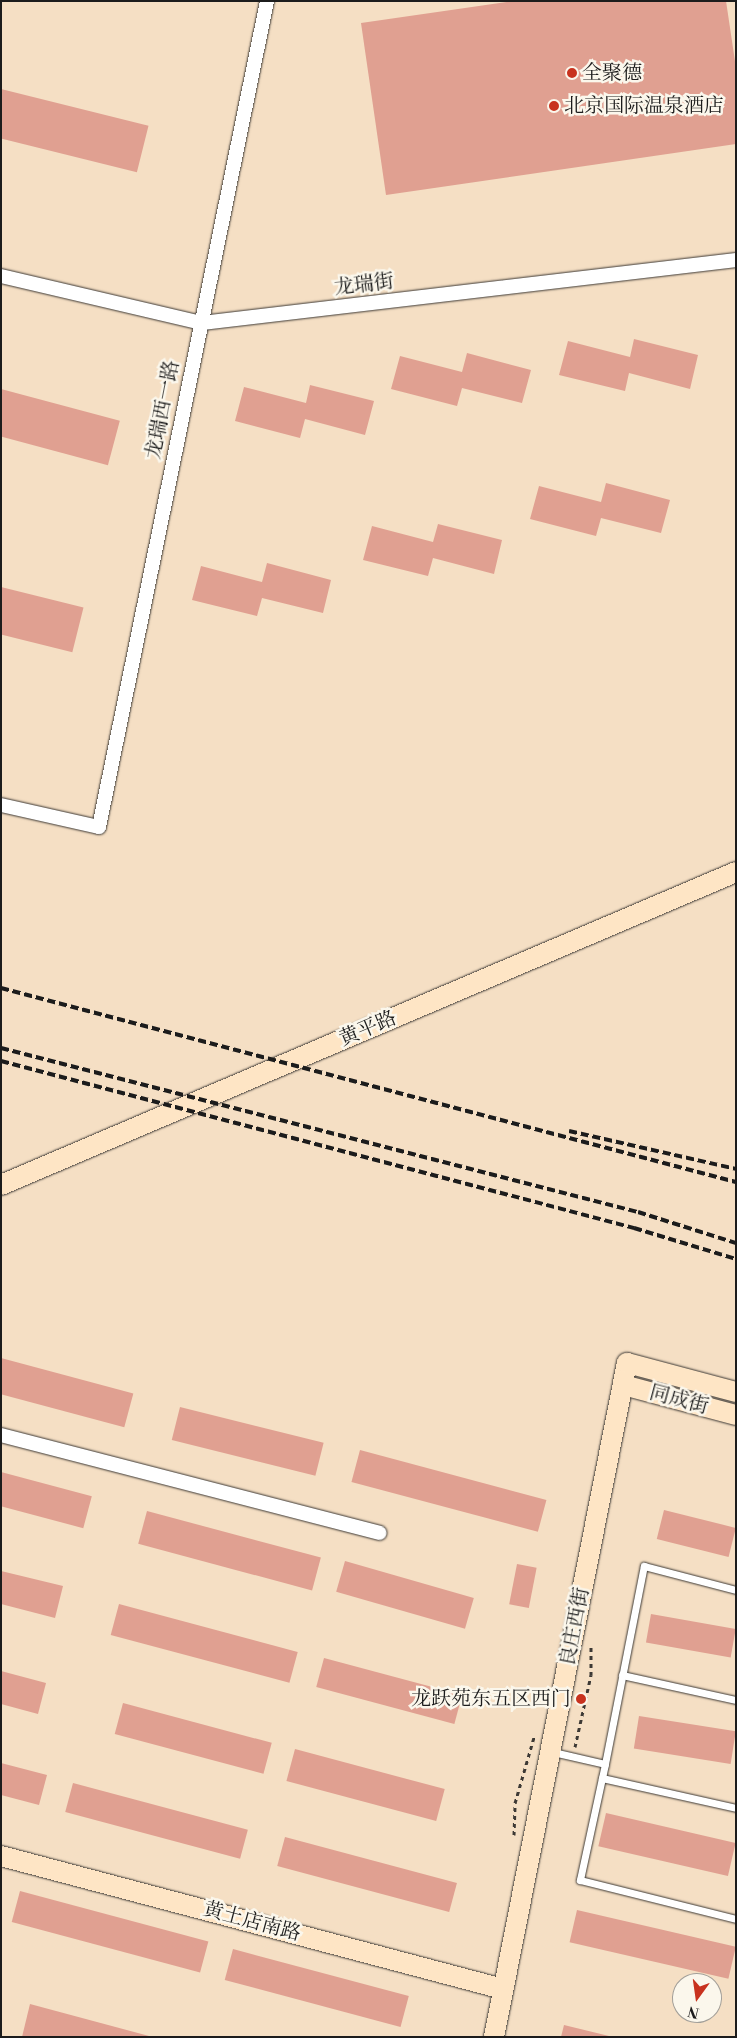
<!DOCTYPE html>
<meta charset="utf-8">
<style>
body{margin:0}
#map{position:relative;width:737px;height:2038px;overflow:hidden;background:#f5dfc4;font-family:"Libre Bodoni","Noto Serif SC",serif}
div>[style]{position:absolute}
.building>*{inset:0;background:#e0a091;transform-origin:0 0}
.path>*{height:3px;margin-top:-1.5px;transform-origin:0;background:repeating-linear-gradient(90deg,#3d3935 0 4px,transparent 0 8px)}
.roads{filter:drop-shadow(0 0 1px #3d3935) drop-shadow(0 0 1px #3d3935)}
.lane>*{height:7px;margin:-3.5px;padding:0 3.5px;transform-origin:3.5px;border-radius:3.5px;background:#fff}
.street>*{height:14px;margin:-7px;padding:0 7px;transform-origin:7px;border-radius:7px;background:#fff}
.secondary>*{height:20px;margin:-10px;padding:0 10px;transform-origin:10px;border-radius:10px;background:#fee5c5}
.rail>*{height:4px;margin-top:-2px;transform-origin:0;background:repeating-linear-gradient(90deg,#1c1c1c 0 8px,transparent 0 12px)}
.dots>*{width:14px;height:14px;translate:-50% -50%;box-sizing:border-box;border:2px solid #fbf7ec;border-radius:50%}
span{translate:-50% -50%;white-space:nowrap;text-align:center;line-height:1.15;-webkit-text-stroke:5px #fbf7ec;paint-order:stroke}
.poi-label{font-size:20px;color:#1c1c1c}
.left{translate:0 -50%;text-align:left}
.right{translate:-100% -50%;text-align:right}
.street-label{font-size:20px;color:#1c1c1c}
.frame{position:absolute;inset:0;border:2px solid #1c1c1c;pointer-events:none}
.north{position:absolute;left:672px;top:1973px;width:50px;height:50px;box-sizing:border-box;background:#fbf7ec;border:1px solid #a29f99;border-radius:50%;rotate:194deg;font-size:14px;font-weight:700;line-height:20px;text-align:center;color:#1c1c1c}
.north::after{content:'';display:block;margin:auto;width:18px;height:22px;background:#c8321e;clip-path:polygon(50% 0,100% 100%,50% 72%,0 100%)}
</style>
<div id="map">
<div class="building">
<div style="clip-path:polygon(514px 1px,726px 1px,736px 68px,736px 144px,386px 195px,361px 23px)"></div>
<div style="left:1px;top:89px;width:152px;height:48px;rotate:14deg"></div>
<div style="clip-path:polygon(634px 339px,698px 355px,690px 389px,629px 373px,625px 391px,559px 375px,568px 341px,630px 357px)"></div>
<div style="clip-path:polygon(467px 353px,531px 370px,522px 403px,462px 388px,457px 406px,391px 389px,400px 356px,462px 372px)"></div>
<div style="clip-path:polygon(310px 385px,374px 401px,365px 435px,305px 419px,300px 438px,235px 421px,244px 387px,306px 403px)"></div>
<div style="left:1px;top:389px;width:123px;height:46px;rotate:15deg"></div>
<div style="clip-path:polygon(606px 483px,670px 500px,661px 533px,601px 518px,596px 536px,530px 519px,539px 486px,601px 502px)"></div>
<div style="clip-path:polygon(438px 524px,502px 540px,494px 574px,433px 558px,428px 576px,363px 560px,372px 526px,433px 542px)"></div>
<div style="clip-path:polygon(267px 563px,331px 580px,323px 613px,262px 598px,257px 616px,192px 600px,201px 566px,262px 582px)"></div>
<div style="left:1px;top:587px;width:85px;height:46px;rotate:14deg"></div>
<div style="left:1px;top:1358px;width:137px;height:35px;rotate:15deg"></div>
<div style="left:180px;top:1407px;width:148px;height:34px;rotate:14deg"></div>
<div style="left:360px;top:1450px;width:193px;height:33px;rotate:15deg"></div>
<div style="left:1px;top:1472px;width:94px;height:33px;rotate:15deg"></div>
<div style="left:664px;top:1510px;width:74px;height:30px;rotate:14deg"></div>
<div style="left:147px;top:1511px;width:180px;height:34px;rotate:15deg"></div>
<div style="left:345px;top:1561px;width:134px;height:32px;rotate:16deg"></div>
<div style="left:517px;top:1564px;width:20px;height:41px;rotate:11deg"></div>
<div style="clip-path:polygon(1px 1571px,63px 1586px,55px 1618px,1px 1604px)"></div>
<div style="left:119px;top:1604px;width:185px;height:32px;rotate:15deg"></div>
<div style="left:651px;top:1614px;width:86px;height:29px;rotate:10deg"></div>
<div style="left:324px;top:1658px;width:143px;height:30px;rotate:15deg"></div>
<div style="clip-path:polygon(1px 1671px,46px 1683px,38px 1714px,1px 1704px)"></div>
<div style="left:123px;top:1703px;width:154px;height:32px;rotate:15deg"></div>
<div style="left:639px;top:1716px;width:98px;height:33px;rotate:9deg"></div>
<div style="left:295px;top:1749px;width:155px;height:33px;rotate:15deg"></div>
<div style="clip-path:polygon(1px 1763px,47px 1775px,39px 1805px,1px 1795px)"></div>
<div style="left:73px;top:1783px;width:181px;height:30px;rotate:15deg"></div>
<div style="left:606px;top:1813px;width:133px;height:34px;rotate:13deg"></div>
<div style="left:285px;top:1837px;width:178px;height:30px;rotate:15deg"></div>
<div style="left:20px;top:1891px;width:195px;height:32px;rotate:15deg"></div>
<div style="left:577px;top:1910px;width:163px;height:33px;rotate:13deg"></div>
<div style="left:233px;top:1949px;width:182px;height:32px;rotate:15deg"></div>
<div style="clip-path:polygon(30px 2004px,149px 2036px,149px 2037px,22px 2037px)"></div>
<div style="clip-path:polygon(564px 2025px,609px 2036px,608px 2037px,561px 2037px)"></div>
</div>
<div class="path">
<div style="left:575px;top:1747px;width:74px;rotate:-77.5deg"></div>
<div style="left:591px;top:1675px;width:29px;rotate:-90deg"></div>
<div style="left:514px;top:1835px;width:32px;rotate:-88deg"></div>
<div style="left:515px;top:1803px;width:69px;rotate:-73.9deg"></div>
</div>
<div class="roads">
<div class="lane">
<div style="left:622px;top:1675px;width:117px;rotate:12.4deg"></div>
<div style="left:553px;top:1752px;width:53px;rotate:13deg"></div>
<div style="left:605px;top:1764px;width:119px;rotate:102.2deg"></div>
<div style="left:580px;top:1880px;width:161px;rotate:14deg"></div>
<div style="left:605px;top:1764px;width:202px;rotate:-78.9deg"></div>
<div style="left:644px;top:1566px;width:95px;rotate:14.6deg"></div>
<div style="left:602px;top:1778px;width:137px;rotate:12.6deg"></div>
</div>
<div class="street">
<div style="left:1px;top:276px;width:206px;rotate:13.2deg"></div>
<div style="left:202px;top:323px;width:538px;rotate:-6.73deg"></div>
<div style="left:1px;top:805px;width:100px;rotate:12.7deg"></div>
<div style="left:99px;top:827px;width:843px;rotate:-78.5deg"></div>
<div style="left:1px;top:1435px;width:391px;rotate:14.5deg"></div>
</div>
<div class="secondary">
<div style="left:1px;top:1185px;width:799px;rotate:-23.07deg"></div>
<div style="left:623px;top:1385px;width:117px;rotate:14.9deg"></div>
<div style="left:1px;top:1856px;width:519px;rotate:14.84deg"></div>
<div style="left:494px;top:2037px;width:687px;rotate:-78.84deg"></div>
<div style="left:627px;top:1363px;width:113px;rotate:14.9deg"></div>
</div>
</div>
<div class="rail">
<div style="left:1px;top:988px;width:760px;rotate:14.79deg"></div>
<div style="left:1px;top:1048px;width:658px;rotate:14.44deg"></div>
<div style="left:638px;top:1212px;width:103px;rotate:17.6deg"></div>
<div style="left:1px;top:1061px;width:655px;rotate:14.78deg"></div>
<div style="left:634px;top:1228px;width:107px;rotate:16.9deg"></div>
<div style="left:569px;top:1131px;width:171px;rotate:12.8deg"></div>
</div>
<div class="dots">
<div style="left:572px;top:73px;background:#c8321e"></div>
<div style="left:554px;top:106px;background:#c8321e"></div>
<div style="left:581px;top:1699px;background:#c8321e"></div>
</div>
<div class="poi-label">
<span class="left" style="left:582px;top:73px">全聚德</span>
<span class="left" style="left:564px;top:106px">北京国际温泉酒店</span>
<span class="right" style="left:571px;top:1699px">龙跃苑东五区西门</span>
</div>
<div class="street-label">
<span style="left:364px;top:285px;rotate:-7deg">龙瑞街</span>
<span style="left:163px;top:410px;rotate:-79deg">龙瑞西一路</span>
<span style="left:368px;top:1029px;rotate:-23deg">黄平路</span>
<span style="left:679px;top:1400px;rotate:15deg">同成街</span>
<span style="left:575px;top:1627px;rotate:-79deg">良庄西街</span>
<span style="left:252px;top:1922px;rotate:15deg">黄土店南路</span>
</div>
<div class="frame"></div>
<div class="north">N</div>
</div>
